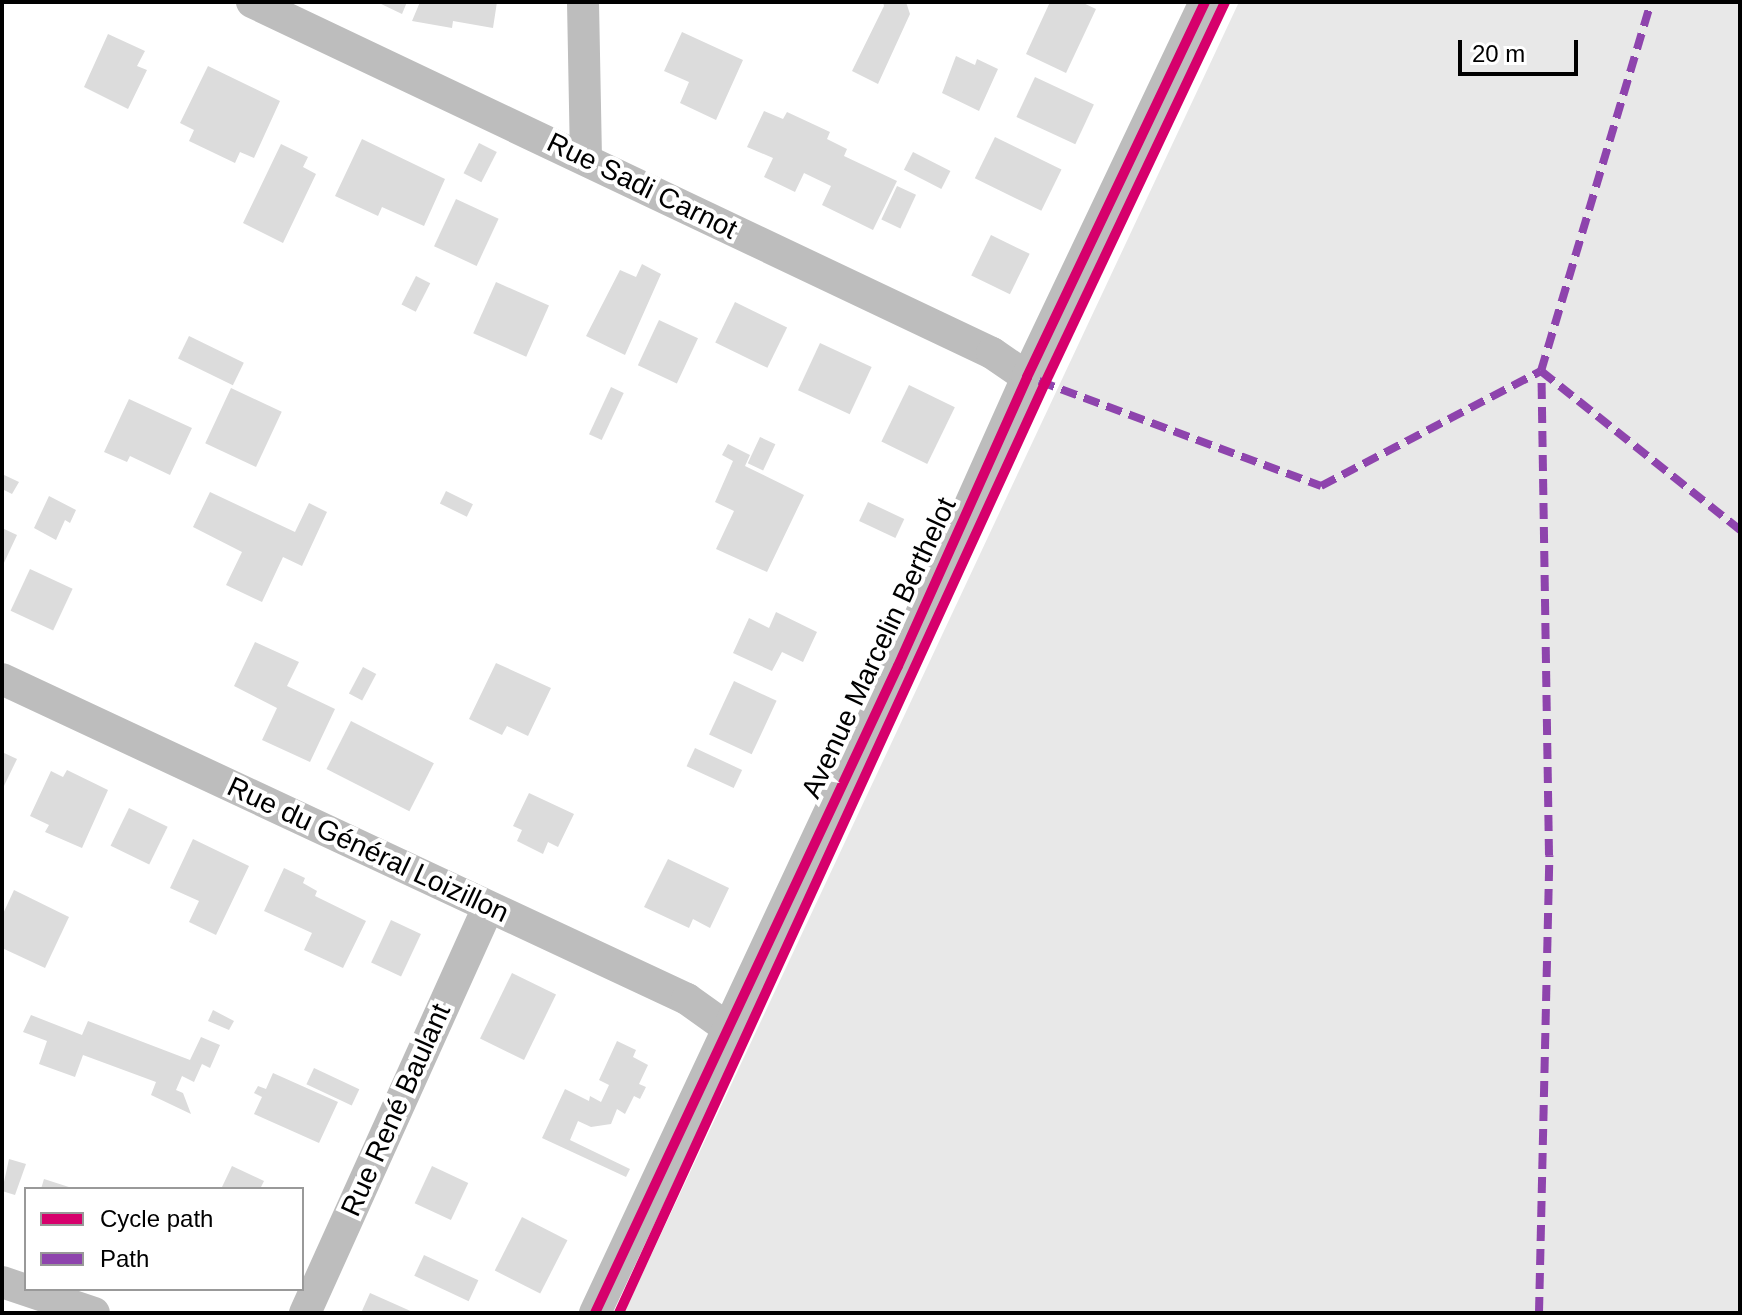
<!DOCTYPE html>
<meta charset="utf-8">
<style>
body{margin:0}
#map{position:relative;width:1742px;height:1315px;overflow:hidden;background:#fff;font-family:Arial,sans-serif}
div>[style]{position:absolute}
.green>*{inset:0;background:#e8e8e8}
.building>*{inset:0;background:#dcdcdc;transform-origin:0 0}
.street>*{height:32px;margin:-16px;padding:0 16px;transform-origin:16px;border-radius:16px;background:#bdbdbd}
.quiet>*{height:8px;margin-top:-4px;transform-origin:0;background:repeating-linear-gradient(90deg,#8e44ad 0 16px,transparent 0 24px)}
.cycleway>*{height:10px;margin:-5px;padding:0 5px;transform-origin:5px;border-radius:5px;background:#d6006c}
span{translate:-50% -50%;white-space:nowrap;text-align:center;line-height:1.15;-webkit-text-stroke:8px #fff;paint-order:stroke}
.street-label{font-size:28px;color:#000}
.frame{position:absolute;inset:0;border:4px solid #000;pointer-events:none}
.legend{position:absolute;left:24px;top:1187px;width:280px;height:104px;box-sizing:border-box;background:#fff;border:2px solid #999;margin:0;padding:10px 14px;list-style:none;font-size:24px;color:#000}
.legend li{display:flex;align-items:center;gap:16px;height:40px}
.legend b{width:40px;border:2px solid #999}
.scale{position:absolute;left:1458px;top:40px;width:120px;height:36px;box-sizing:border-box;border:4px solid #000;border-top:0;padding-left:10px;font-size:24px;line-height:28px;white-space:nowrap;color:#000;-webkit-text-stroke:6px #fff;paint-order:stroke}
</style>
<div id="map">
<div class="green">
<div style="clip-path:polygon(1239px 2px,1740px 2px,1740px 1313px,624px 1313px)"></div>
</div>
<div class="building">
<div style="clip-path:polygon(377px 2px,407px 2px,402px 14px)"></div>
<div style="clip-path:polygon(420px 2px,497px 2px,493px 28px,453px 21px,452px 28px,412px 21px)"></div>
<div style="clip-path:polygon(883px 2px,906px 2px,910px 14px,878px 84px,852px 71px,884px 6px)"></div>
<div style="clip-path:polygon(1050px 2px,1081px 2px,1096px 9px,1066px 73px,1026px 54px)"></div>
<div style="clip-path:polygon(682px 32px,743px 60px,716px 120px,680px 103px,689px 82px,664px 71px)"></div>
<div style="clip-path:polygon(108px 34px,145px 51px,137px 66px,147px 70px,128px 109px,84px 87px)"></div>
<div style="clip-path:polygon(956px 56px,975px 65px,977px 59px,998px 69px,979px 111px,942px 93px)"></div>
<div style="clip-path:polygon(208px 66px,280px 101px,254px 158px,240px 152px,235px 163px,189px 141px,194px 130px,180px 123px)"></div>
<div style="left:1035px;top:77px;width:65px;height:44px;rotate:25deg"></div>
<div style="clip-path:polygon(764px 111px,783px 119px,787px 112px,830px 132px,827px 139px,847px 149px,844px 156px,897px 181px,873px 230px,822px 205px,831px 186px,804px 173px,795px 192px,764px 177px,773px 158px,747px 147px)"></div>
<div style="left:995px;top:137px;width:74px;height:46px;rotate:26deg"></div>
<div style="clip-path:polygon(362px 139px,445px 179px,424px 226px,382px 207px,378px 216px,335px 196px)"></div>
<div style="left:479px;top:143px;width:20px;height:34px;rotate:27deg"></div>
<div style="clip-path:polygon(281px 144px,308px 157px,303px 167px,316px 174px,283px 243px,243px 223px)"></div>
<div style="left:913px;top:152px;width:42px;height:20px;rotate:27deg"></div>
<div style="left:897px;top:186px;width:21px;height:37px;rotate:25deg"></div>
<div style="left:456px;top:199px;width:47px;height:52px;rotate:25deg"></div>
<div style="left:991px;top:235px;width:43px;height:45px;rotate:26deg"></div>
<div style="clip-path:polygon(642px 264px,661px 274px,625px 355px,586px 336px,620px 270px,636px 277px)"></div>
<div style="left:416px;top:276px;width:16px;height:32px;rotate:27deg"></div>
<div style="left:496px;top:282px;width:58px;height:56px;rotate:24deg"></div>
<div style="left:735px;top:302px;width:58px;height:45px;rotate:26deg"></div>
<div style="left:659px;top:320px;width:43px;height:50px;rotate:25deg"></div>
<div style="left:189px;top:336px;width:61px;height:25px;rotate:26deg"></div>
<div style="left:820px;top:343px;width:57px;height:52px;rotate:25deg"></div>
<div style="left:909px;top:385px;width:51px;height:63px;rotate:26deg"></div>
<div style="left:611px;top:387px;width:14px;height:52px;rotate:25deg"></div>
<div style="left:231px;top:388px;width:56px;height:61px;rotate:25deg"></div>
<div style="clip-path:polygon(129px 399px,192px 428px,170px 475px,130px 456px,127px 462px,104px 452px)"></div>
<div style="left:760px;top:437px;width:17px;height:29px;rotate:25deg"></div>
<div style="clip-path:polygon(728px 444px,750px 455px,745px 466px,804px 495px,767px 572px,716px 549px,734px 511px,715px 502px,733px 461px,722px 455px)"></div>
<div style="clip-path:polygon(2px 474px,19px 482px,12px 494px,2px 489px)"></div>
<div style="left:446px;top:491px;width:30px;height:14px;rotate:26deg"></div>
<div style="clip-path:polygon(210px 492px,295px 532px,309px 503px,327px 512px,302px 566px,283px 557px,262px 602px,226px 585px,242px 552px,193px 527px)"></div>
<div style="clip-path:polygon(49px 496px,76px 510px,70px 523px,65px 520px,56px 540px,34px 528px)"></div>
<div style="left:868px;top:502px;width:40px;height:21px;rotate:25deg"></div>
<div style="clip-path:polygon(2px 528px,17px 535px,2px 567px)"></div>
<div style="left:30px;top:569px;width:47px;height:46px;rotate:25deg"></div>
<div style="clip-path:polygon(776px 612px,817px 632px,803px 662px,782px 652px,772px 671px,733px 653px,749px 618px,769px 628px)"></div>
<div style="clip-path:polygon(255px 642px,299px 662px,287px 686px,335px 709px,310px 762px,262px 740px,277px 708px,234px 686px)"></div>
<div style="clip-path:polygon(496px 663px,551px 688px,528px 736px,507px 726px,502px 735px,469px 719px)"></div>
<div style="left:363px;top:667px;width:15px;height:30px;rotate:28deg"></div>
<div style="left:734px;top:681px;width:47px;height:59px;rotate:25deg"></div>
<div style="left:351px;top:721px;width:93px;height:54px;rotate:27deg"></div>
<div style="left:695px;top:748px;width:52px;height:20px;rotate:25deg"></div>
<div style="clip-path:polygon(2px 752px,17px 759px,2px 790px)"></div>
<div style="clip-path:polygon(67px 770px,108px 790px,82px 848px,45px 832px,49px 825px,30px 816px,51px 771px,63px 777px)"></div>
<div style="clip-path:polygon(529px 793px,574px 814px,558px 847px,548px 842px,543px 854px,517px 841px,522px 830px,513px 826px)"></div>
<div style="left:129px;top:808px;width:43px;height:42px;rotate:26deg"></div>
<div style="clip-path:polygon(193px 839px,249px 866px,216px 935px,189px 922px,199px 901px,170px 888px)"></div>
<div style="clip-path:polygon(668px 859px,729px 888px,710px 928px,693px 919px,689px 928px,644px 907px)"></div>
<div style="clip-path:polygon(284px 868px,305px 878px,303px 883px,317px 891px,315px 896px,366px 921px,343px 968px,304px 950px,312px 933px,264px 911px)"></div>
<div style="clip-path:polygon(14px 890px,69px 917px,45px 968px,2px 948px,2px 916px)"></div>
<div style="left:391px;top:920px;width:33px;height:47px;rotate:25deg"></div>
<div style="left:512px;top:973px;width:49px;height:73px;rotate:26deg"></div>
<div style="clip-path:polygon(213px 1010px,234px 1021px,229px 1030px,208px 1021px)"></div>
<div style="clip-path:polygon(31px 1015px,82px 1035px,88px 1021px,190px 1060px,201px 1037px,220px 1045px,210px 1068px,202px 1064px,194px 1082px,182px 1076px,176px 1090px,183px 1093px,191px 1114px,151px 1095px,156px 1082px,83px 1055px,75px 1077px,39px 1064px,47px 1041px,23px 1032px)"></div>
<div style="clip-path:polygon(617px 1041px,636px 1050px,633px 1057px,648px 1065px,639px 1084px,646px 1087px,640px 1099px,634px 1096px,625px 1114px,617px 1109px,611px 1124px,591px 1127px,578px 1121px,570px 1140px,630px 1169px,626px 1177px,542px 1138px,565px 1089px,589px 1101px,590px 1096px,601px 1102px,609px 1085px,599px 1080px)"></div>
<div style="left:314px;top:1068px;width:50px;height:18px;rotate:25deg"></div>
<div style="clip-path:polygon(273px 1073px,338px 1102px,319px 1143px,254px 1114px,262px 1097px,254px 1093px,258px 1086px,266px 1089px)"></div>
<div style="clip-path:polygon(9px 1159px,26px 1164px,15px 1195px,2px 1191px)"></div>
<div style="clip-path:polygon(232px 1166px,264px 1181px,260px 1189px,222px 1187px)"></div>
<div style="left:432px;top:1166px;width:40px;height:41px;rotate:25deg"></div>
<div style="clip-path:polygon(44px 1179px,72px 1188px,72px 1189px,41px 1189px)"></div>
<div style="left:522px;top:1217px;width:51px;height:60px;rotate:27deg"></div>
<div style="left:424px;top:1255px;width:60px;height:23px;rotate:25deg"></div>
<div style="clip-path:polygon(370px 1293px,415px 1313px,361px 1313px)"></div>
</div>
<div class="street">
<div style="left:252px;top:2px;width:819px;rotate:25.38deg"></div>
<div style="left:992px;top:353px;width:42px;rotate:34.4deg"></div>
<div style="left:583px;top:2px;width:156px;rotate:88.9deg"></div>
<div style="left:2px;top:679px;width:756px;rotate:25.04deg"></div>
<div style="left:687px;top:999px;width:52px;rotate:35.5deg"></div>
<div style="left:2px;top:1282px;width:97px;rotate:18.6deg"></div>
<div style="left:305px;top:1313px;width:445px;rotate:-65.7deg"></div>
<div style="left:595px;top:1313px;width:714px;rotate:-64.91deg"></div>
<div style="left:898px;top:666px;width:316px;rotate:-65.9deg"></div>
<div style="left:1027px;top:377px;width:415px;rotate:-64.6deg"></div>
</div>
<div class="quiet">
<div style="left:1039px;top:381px;width:301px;rotate:20.4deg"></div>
<div style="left:1321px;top:486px;width:248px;rotate:-27.6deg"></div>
<div style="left:1541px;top:371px;width:255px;rotate:38.6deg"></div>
<div style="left:1539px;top:1313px;width:458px;rotate:-88.7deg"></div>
<div style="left:1549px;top:855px;width:484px;rotate:-90.9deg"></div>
<div style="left:1541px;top:371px;width:385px;rotate:-73.4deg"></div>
</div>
<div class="cycleway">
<div style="left:595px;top:1313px;width:714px;rotate:-64.91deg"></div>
<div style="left:898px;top:666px;width:316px;rotate:-65.9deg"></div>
<div style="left:1027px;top:377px;width:415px;rotate:-64.6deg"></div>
<div style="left:619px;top:1313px;width:1023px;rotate:-65.39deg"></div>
<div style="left:1045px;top:383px;width:421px;rotate:-64.7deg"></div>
</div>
<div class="street-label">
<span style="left:642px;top:186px;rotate:26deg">Rue Sadi Carnot</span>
<span style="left:879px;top:648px;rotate:-65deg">Avenue Marcelin Berthelot</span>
<span style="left:368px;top:850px;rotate:25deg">Rue du Général Loizillon</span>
<span style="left:396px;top:1110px;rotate:-66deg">Rue René Baulant</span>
</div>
<div class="frame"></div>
<ul class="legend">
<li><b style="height:10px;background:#d6006c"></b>Cycle path</li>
<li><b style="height:10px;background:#8e44ad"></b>Path</li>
</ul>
<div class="scale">20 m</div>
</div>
